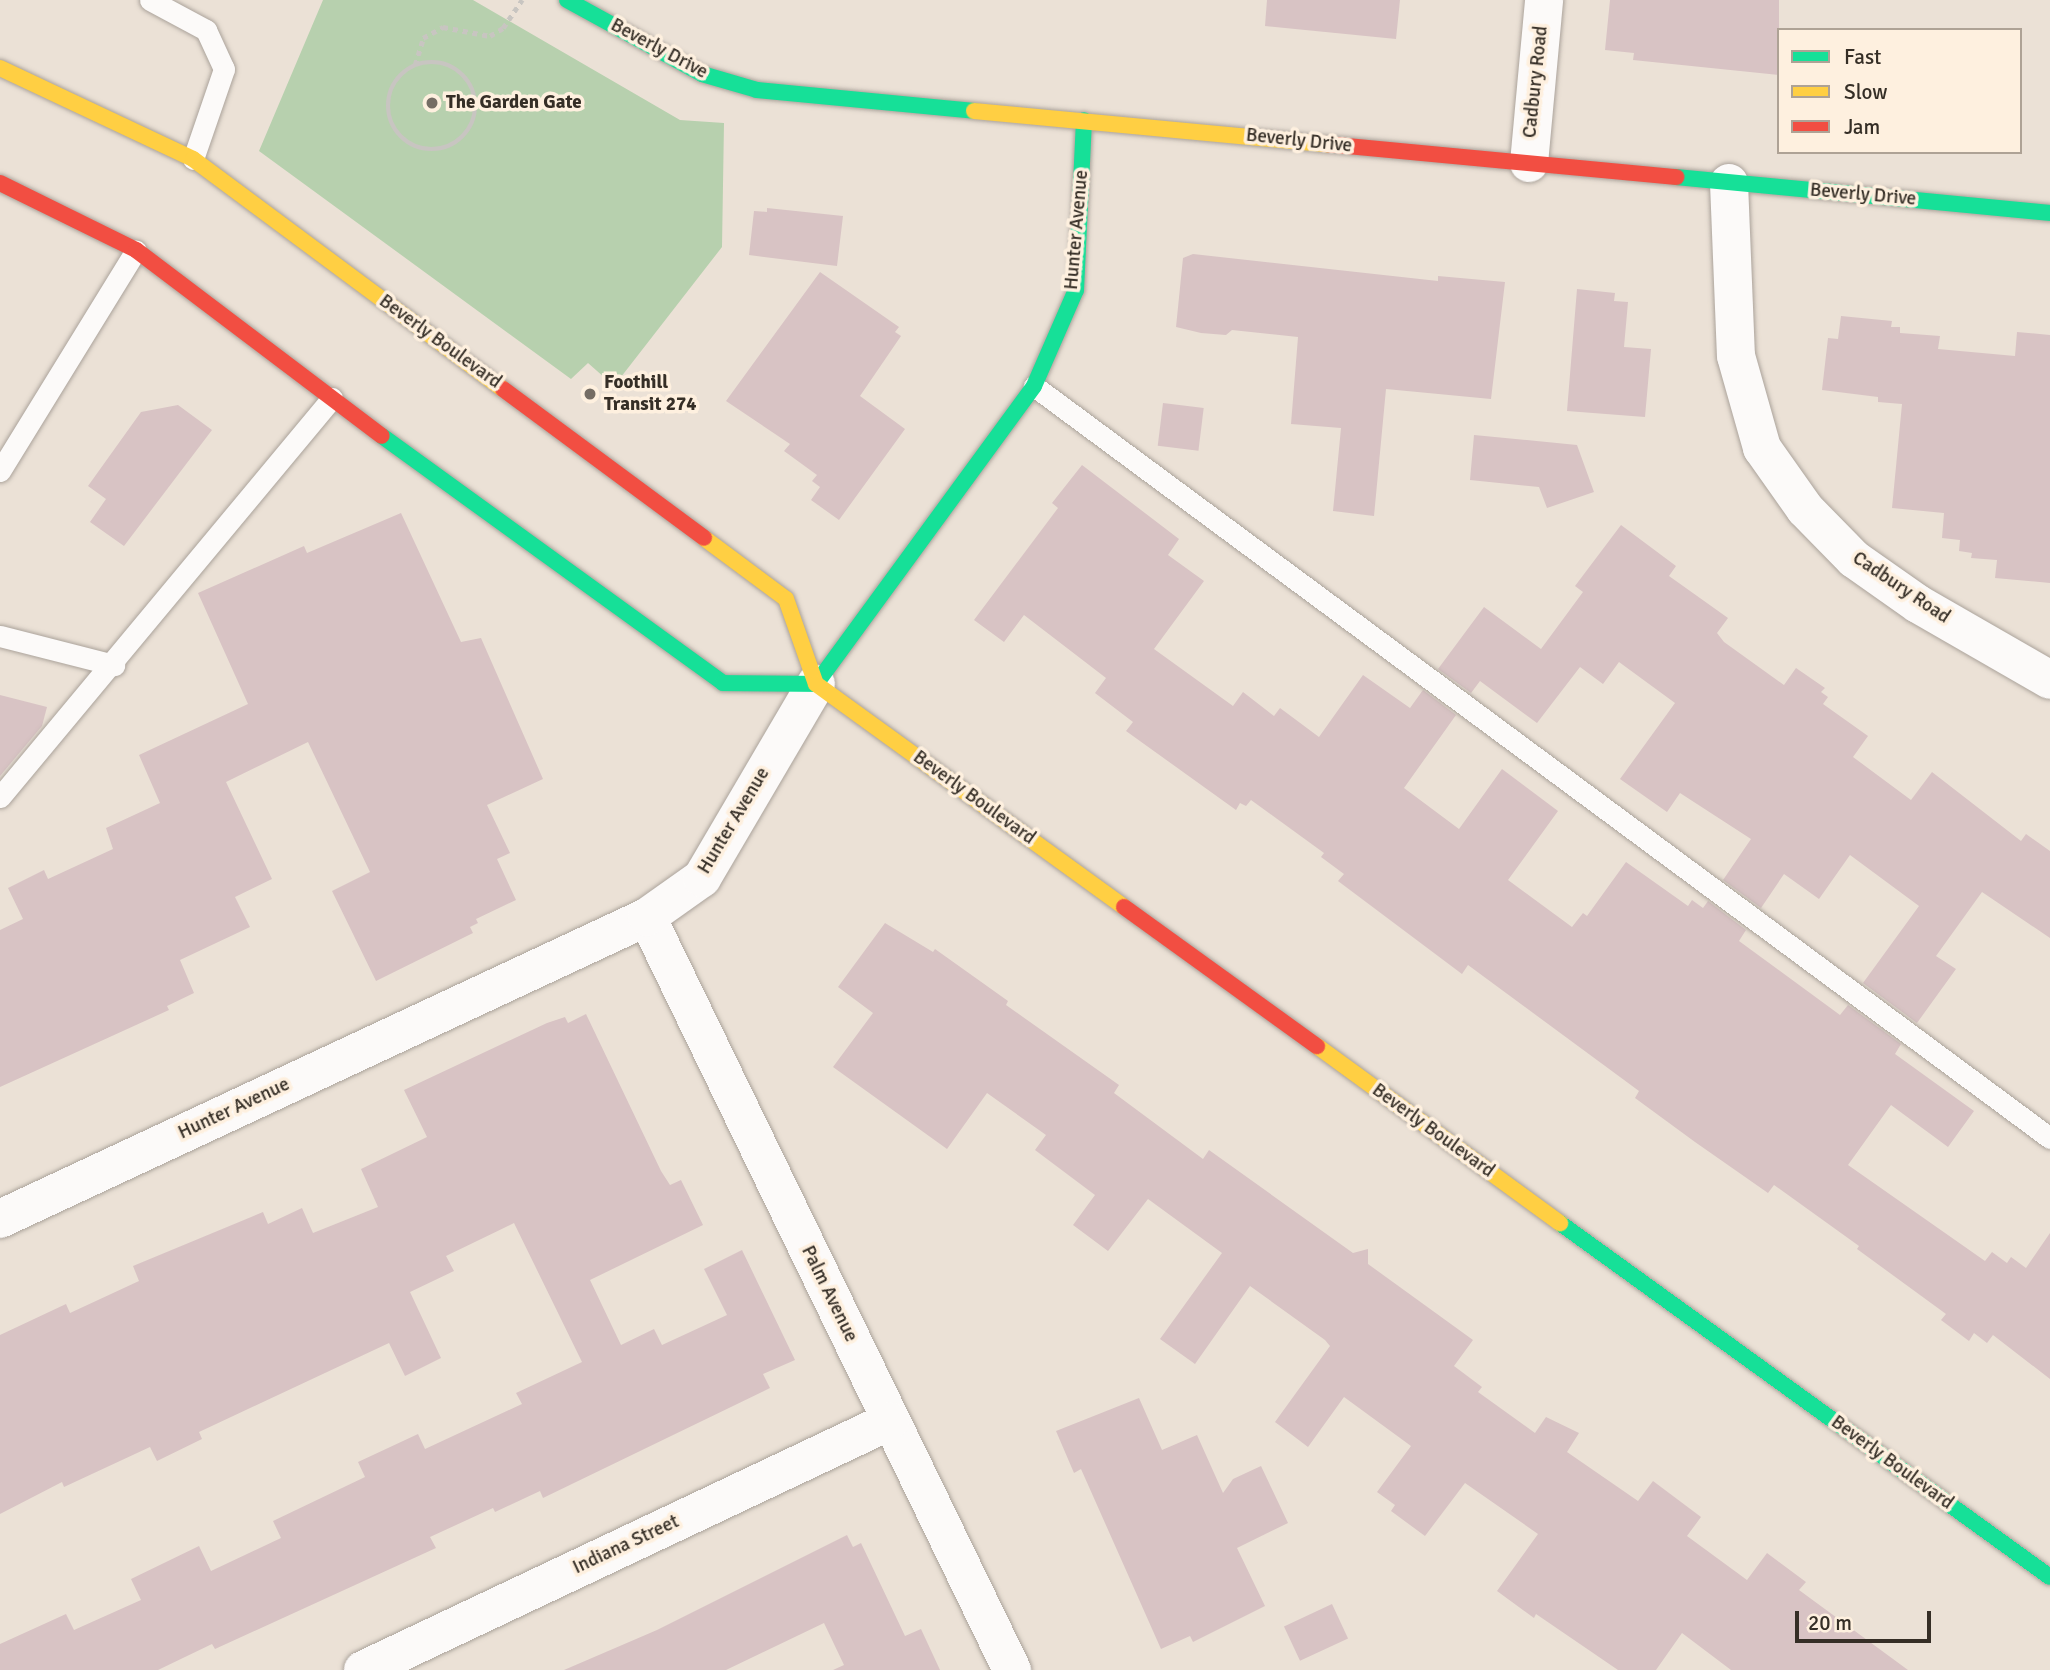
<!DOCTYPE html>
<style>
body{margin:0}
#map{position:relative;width:2050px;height:1670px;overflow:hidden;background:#ebe1d6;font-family:Signika,sans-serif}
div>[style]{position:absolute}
.green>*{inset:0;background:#b7d0ae}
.building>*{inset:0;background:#d8c3c4;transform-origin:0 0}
.path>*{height:4.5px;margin-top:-2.25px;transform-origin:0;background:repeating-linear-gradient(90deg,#c8c5c1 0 5px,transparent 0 10px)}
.path>.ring{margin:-2.25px;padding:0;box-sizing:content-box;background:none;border:4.5px solid #c8c5c1;border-radius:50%}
.roads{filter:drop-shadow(0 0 2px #aba39b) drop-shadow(0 0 2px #aba39b)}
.lane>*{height:21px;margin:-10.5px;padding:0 10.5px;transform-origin:10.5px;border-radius:10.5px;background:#fcfaf9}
.street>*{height:38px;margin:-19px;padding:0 19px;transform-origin:19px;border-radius:19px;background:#fcfaf9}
.fast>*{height:16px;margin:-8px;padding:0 8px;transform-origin:8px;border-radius:8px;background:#16e098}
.slow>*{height:16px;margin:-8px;padding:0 8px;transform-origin:8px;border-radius:8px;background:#ffcf43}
.jam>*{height:16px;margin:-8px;padding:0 8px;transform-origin:8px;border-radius:8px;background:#f24e42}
.dots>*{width:19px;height:19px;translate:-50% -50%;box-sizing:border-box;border:4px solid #fef0df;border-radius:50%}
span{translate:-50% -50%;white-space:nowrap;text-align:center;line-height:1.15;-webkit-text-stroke:7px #fef0df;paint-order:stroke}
.street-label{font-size:19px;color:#352e26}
.poi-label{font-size:19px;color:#352e26;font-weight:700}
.left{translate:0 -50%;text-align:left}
.legend{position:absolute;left:1777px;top:28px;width:245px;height:126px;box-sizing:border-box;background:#fef0df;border:2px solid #aea295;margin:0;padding:9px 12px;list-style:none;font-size:21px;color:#352e26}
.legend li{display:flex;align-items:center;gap:14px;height:35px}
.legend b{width:35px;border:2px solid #aea295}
.scale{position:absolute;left:1795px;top:1611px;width:136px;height:32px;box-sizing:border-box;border:4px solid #352e26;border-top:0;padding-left:9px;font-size:21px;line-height:24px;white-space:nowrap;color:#352e26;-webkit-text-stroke:5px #fef0df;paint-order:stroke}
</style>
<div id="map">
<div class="green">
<div style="clip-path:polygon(323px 0,473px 0,680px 120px,724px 123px,722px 247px,614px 386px,588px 363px,571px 379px,259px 151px)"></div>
</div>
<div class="building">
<div style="clip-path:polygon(1267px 0,1400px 0,1396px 39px,1265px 26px)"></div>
<div style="clip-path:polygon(1610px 0,1779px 0,1779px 75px,1633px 60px,1634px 53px,1605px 50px)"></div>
<div style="clip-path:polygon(767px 208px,843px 216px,837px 266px,749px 255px,754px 211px,767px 212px)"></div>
<div style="clip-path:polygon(1193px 254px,1438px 281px,1438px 276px,1505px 282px,1491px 399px,1386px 389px,1374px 516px,1333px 511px,1341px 428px,1291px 424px,1298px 337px,1232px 330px,1226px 335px,1201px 333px,1176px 327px,1183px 258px)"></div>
<div style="clip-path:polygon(820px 272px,899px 327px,895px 332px,901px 336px,860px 396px,905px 429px,839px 520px,811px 500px,820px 487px,812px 481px,817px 475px,784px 451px,790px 444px,726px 401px)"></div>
<div style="clip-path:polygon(1577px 289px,1615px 293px,1614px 301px,1628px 302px,1624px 347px,1651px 349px,1645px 417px,1567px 411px)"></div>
<div style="clip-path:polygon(1841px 316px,1892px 321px,1891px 327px,1900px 327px,1900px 333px,1940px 336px,1938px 349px,2015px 356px,2017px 332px,2050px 335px,2050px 583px,1995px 578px,1997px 560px,1971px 558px,1972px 553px,1959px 551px,1960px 540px,1942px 538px,1944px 513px,1892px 508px,1902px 404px,1878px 402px,1878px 397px,1822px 390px,1828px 338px,1838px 339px)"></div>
<div style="left:1163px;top:403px;width:41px;height:43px;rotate:7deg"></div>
<div style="clip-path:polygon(178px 405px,212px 430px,124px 546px,90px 522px,106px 499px,88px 486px,141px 412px)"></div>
<div style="clip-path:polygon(1474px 435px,1577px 445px,1594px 492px,1547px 508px,1539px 487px,1470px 480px)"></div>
<div style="clip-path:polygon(1082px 465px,1179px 539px,1168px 555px,1204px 581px,1154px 649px,1233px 706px,1243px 692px,1274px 716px,1280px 708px,1319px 737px,1363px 675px,1410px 708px,1423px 690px,1456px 715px,1404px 788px,1459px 829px,1502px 769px,1558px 811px,1508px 880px,1572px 927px,1583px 913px,1587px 916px,1626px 862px,1688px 906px,1692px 900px,1703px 908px,1708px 901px,1746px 930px,1739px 941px,1840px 1015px,1848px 1005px,1901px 1044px,1895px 1054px,1974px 1111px,1948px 1147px,1891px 1105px,1848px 1165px,1985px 1261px,1992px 1252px,2007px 1263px,2011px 1257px,2026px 1268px,2050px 1233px,2050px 1379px,1993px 1335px,1987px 1343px,1974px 1333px,1969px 1341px,1941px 1320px,1946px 1314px,1857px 1249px,1859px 1246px,1774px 1185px,1768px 1193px,1695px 1142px,1635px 1098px,1639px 1091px,1468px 965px,1462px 974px,1338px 881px,1344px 874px,1321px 857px,1324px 853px,1251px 800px,1246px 806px,1240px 803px,1236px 810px,1126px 731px,1133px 722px,1095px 693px,1106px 678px,1024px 615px,1004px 642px,974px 620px,1058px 508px,1052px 503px)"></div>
<div style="clip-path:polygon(401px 513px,461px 642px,481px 638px,543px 779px,487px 805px,510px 853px,497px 859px,516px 900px,476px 919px,478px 923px,470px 927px,473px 933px,376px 981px,332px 891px,370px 872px,308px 742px,226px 782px,272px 879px,235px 897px,250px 927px,180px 960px,194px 993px,167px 1006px,169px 1010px,0 1087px,0 930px,23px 919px,8px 888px,44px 870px,48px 879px,113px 849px,106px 828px,160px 803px,139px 755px,248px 704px,198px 593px,304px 546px,307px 553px)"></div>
<div style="clip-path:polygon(1621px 525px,1676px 566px,1669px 576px,1728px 618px,1717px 633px,1724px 642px,1784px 685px,1796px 668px,1825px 688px,1821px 692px,1828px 697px,1823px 704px,1868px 736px,1853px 757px,1911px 800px,1932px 772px,2021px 841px,2026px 834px,2050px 851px,2050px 938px,1982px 892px,1936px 956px,1956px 969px,1917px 1023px,1863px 983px,1919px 906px,1850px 855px,1819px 899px,1784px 874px,1761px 908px,1723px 880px,1751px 839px,1680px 793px,1667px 812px,1620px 779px,1675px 703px,1619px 662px,1603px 684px,1580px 667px,1537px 723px,1480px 681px,1471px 693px,1438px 669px,1484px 607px,1541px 649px,1583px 592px,1575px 586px)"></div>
<div style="clip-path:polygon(0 695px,47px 707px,42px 726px,0 776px)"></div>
<div style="clip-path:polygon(885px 923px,933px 952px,935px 949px,1008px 1001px,1006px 1005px,1119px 1085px,1114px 1093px,1203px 1159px,1209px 1150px,1353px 1253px,1368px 1249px,1368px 1264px,1473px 1340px,1454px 1366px,1482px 1387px,1478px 1392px,1535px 1433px,1546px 1417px,1579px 1433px,1567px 1452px,1638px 1501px,1653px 1481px,1701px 1517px,1687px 1536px,1747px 1580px,1767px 1553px,1806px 1582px,1799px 1590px,1908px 1670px,1731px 1670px,1682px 1633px,1656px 1670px,1618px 1670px,1536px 1614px,1534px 1618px,1497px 1591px,1538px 1534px,1465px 1483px,1425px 1536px,1391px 1511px,1395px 1505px,1377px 1492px,1411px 1446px,1344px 1397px,1308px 1447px,1275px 1422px,1330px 1346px,1325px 1340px,1250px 1286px,1195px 1364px,1160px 1339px,1222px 1253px,1148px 1199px,1108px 1251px,1073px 1225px,1095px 1195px,1035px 1150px,1046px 1135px,987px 1093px,947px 1149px,833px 1067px,873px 1013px,838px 987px)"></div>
<div style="clip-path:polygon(586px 1014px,661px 1171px,670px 1185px,681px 1180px,703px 1225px,590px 1280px,621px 1345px,654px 1329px,662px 1345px,727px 1315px,704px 1269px,742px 1250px,795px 1360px,763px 1374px,770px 1388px,543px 1498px,540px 1491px,495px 1512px,493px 1508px,430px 1537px,436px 1548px,215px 1649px,212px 1644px,158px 1670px,0 1670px,0 1644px,66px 1614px,74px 1630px,141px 1600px,131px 1579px,199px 1546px,211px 1571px,281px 1538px,273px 1521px,365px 1477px,358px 1462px,418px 1434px,425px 1449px,522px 1404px,516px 1393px,582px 1362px,514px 1223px,446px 1256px,454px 1271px,410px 1292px,441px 1358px,405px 1376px,389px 1343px,199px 1432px,202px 1439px,157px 1461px,150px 1447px,64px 1487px,62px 1482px,0 1514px,0 1335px,66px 1304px,70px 1313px,139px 1281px,133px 1266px,263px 1212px,268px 1224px,302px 1208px,313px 1233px,378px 1207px,361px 1169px,427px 1137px,404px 1090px,547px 1023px,565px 1017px,568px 1023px)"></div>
<div style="clip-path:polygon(1139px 1398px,1162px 1450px,1197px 1435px,1223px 1493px,1233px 1479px,1261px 1466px,1288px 1523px,1237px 1548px,1265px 1606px,1193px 1642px,1190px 1636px,1161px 1649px,1081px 1469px,1074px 1473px,1056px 1431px)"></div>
<div style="clip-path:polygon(847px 1535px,853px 1547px,861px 1543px,905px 1636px,921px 1629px,940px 1670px,833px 1670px,844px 1665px,824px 1623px,726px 1670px,564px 1670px,657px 1630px)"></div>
<div style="left:1332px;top:1604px;width:38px;height:53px;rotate:65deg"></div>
</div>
<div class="path">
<div class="ring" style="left:388px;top:62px;width:83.5px;height:83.5px"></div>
<div style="left:415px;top:65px;width:28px;rotate:-73deg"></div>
<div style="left:423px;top:38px;width:23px;rotate:-29deg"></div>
<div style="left:443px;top:27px;width:48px;rotate:10.8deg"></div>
<div style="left:490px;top:36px;width:15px;rotate:-32deg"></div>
<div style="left:503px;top:28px;width:34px;rotate:-56deg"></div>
</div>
<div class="roads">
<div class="lane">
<div style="left:150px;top:0;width:64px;rotate:28.2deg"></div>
<div style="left:206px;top:30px;width:43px;rotate:65.2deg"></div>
<div style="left:224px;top:69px;width:95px;rotate:109deg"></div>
<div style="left:1034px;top:386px;width:1264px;rotate:36.51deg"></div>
<div style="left:0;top:471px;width:259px;rotate:-58.4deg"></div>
<div style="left:0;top:636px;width:118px;rotate:14.3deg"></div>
<div style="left:0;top:797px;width:519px;rotate:-50.24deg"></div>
</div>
<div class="street">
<div style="left:1529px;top:163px;width:164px;rotate:-84.7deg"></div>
<div style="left:1729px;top:183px;width:173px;rotate:87.7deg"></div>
<div style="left:1736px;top:356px;width:96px;rotate:74.2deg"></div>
<div style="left:1762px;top:448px;width:75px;rotate:54.8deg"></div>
<div style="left:1805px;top:509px;width:70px;rotate:45.6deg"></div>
<div style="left:1854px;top:559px;width:78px;rotate:35.1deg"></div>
<div style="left:1918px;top:604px;width:152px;rotate:29.9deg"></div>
<div style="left:647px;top:917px;width:837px;rotate:64.14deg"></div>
<div style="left:0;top:1219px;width:714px;rotate:-25.02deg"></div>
<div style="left:647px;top:917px;width:67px;rotate:-35.3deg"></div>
<div style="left:702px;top:878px;width:225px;rotate:-59.6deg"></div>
<div style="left:363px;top:1670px;width:583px;rotate:-25.29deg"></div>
</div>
<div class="fast">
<div style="left:567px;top:0;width:154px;rotate:28.7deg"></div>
<div style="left:702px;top:74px;width:57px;rotate:16.2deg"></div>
<div style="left:757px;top:90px;width:218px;rotate:5.5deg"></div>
<div style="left:1676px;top:177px;width:376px;rotate:5.5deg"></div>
<div style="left:382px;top:436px;width:421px;rotate:35.9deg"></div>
<div style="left:723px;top:683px;width:93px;rotate:0.6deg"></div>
<div style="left:816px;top:684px;width:369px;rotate:-53.8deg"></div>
<div style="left:1034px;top:386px;width:105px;rotate:-66.4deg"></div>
<div style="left:1076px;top:290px;width:170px;rotate:-87.3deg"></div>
<div style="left:1560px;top:1223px;width:604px;rotate:35.85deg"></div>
</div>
<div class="slow">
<div style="left:0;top:68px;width:213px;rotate:25.2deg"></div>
<div style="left:193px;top:159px;width:386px;rotate:36.6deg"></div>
<div style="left:974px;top:111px;width:354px;rotate:5.4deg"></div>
<div style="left:704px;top:538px;width:102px;rotate:36.6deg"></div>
<div style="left:786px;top:599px;width:90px;rotate:70.6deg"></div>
<div style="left:816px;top:684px;width:380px;rotate:35.9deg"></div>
<div style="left:1317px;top:1046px;width:301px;rotate:36.1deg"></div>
</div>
<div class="jam">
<div style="left:1326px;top:144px;width:352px;rotate:5.4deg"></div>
<div style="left:0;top:183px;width:152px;rotate:26.2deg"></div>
<div style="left:136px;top:250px;width:308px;rotate:37.1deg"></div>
<div style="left:503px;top:389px;width:250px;rotate:36.5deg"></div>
<div style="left:1124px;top:907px;width:238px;rotate:35.8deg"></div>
</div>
</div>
<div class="dots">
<div style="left:432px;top:103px;background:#756d64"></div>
<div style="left:590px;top:394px;background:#756d64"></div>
</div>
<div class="street-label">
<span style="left:659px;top:49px;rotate:28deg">Beverly Drive</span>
<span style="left:1536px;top:82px;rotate:-84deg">Cadbury Road</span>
<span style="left:1299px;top:141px;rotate:6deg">Beverly Drive</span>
<span style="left:1863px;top:195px;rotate:5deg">Beverly Drive</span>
<span style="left:1077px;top:230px;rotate:-85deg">Hunter Avenue</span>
<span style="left:440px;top:342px;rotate:36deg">Beverly Boulevard</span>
<span style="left:1901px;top:588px;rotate:34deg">Cadbury Road</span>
<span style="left:974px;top:798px;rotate:36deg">Beverly Boulevard</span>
<span style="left:734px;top:821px;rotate:-59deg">Hunter Avenue</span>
<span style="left:234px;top:1109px;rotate:-25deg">Hunter Avenue</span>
<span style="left:1433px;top:1131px;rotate:36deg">Beverly Boulevard</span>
<span style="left:829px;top:1294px;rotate:64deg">Palm Avenue</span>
<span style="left:1892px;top:1463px;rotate:36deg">Beverly Boulevard</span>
<span style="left:626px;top:1545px;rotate:-25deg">Indiana Street</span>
</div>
<div class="poi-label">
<span class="left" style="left:446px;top:103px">The Garden Gate</span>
<span class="left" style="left:604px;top:394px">Foothill<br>Transit 274</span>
</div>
<ul class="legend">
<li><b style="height:9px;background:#16e098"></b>Fast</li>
<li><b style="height:9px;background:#ffcf43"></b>Slow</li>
<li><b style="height:9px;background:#f24e42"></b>Jam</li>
</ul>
<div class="scale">20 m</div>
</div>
